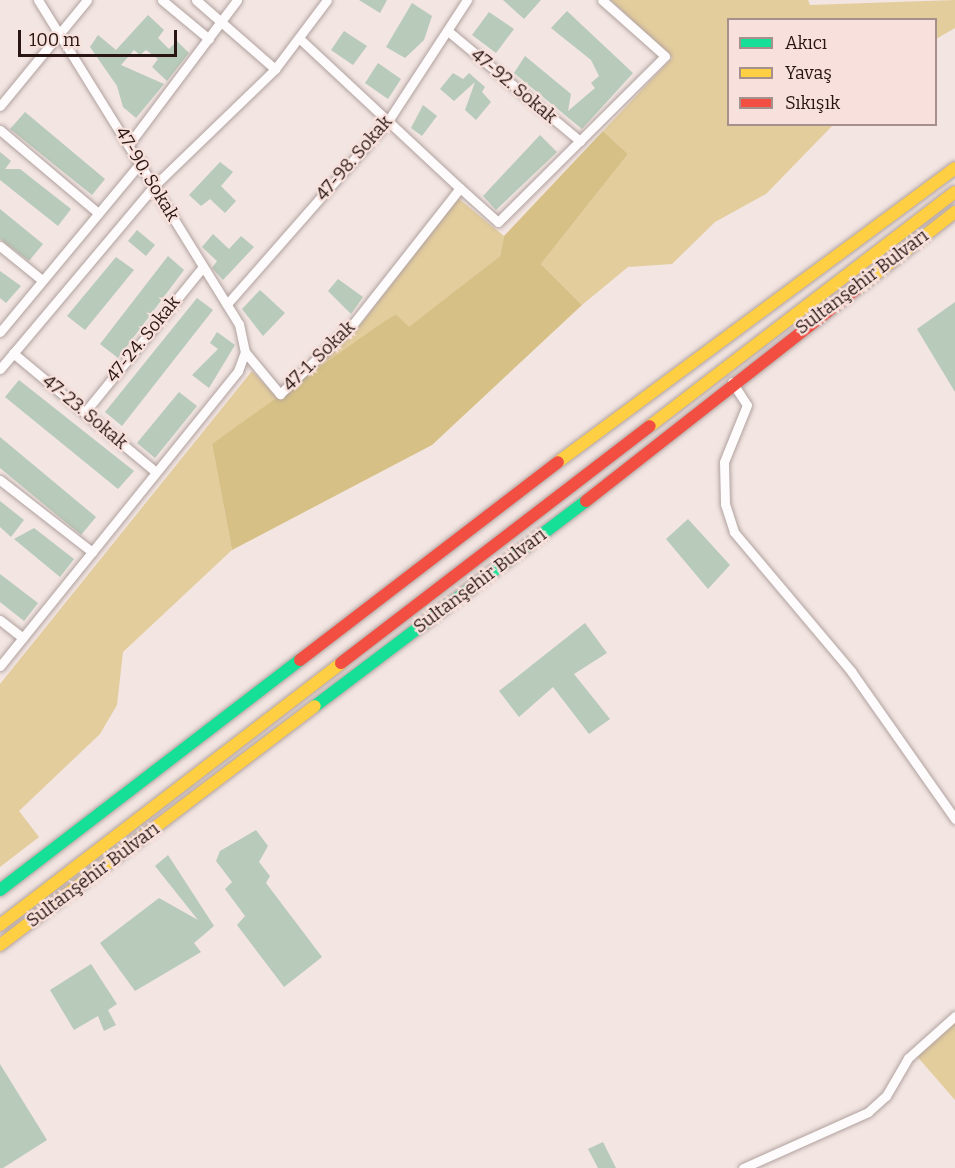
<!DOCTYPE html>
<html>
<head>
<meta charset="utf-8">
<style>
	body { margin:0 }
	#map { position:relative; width:955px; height:1168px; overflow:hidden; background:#f2e5e2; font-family:Bitter,serif }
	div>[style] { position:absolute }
	.green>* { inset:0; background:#e3cd9d }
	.forest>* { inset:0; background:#d6c085 }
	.building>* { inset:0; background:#b8cab9 }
	.roads { filter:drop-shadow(0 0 2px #b1a29f) drop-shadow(0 0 2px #b1a29f) }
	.street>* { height:9px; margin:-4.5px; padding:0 4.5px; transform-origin:4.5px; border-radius:4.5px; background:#fdfbfb }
	.fast>* { height:12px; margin:-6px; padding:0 6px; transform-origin:6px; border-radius:6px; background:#16e098 }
	.slow>* { height:12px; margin:-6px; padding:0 6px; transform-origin:6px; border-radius:6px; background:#ffcf43 }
	.jam>* { height:12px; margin:-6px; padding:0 6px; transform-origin:6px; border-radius:6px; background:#f24e42 }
	span { translate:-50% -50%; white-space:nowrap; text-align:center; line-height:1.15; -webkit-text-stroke:4.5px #f8e1dc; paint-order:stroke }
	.street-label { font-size:18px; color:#291612 }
	.legend { position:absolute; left:727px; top:18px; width:210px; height:108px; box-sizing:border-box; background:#f8e1dc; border:2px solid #a5908b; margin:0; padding:8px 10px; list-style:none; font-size:18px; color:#291612 }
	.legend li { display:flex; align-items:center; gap:12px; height:30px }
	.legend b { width:30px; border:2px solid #a5908b }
	.scale { position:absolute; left:18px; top:30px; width:159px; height:27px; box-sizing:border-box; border:3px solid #291612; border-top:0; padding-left:8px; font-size:18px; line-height:21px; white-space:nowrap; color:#291612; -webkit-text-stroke:4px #f8e1dc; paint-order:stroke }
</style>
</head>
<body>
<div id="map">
	<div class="green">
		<div style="clip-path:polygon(611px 0,808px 0,810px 5px,955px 0,955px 28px,936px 39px,936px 20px,728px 20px,728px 124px,833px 125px,766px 194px,715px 222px,672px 264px,628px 267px,582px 305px,541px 264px,628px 154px,603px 131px,672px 58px)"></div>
		<div style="clip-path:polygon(458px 198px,504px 236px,500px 256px,409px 328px,396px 314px,383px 322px,280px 400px,212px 444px,232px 550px,123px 652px,117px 705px,100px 734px,19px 811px,39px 837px,0 867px,0 684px,252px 371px,280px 400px,357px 329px)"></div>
		<div style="clip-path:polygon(955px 1020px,955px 1100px,915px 1054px)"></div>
	</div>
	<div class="forest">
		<div style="clip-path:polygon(603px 131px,628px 154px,541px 264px,582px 305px,432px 445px,232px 550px,212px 444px,383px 322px,396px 314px,409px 327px,500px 256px,504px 236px)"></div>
	</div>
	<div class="building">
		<div style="clip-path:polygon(359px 0,387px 0,380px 13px)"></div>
		<div style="clip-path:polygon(503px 0,541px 0,524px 19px)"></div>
		<div style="clip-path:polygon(412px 3px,432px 16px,424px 40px,405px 58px,386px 47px)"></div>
		<div style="clip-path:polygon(567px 11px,633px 73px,582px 129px,514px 73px,525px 56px,571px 94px,568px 111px,595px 88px,591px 83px,599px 76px,591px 60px,551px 28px)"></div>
		<div style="clip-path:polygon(489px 12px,514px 29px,496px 53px,472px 35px)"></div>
		<div style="clip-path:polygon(148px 15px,164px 30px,158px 38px,169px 49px,177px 41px,189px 53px,167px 81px,152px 67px,158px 59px,146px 50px,140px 55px,134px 50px,121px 65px,164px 84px,136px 118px,123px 107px,117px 86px,90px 47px,98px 35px,116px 50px)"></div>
		<div style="clip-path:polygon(344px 31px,367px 46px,353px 65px,331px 50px)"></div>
		<div style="clip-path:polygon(378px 63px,401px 79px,388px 99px,365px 83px)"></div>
		<div style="clip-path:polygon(453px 73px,463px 79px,469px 73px,485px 87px,482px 92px,491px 102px,476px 120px,465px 110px,475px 82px,454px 101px,440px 89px)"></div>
		<div style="clip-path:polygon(423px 105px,437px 116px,422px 136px,411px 128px)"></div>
		<div style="clip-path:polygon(25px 112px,105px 179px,92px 195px,10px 129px)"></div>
		<div style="clip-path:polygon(540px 135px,557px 152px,496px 210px,483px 196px)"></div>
		<div style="clip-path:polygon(0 152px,11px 161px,5px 169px,20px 169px,71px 209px,58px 226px,0 180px)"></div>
		<div style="clip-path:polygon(220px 162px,233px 172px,221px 186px,236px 201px,225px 213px,210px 199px,201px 206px,189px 195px)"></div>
		<div style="clip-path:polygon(0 209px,43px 244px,29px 261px,0 239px)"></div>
		<div style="clip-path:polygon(137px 230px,155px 245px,146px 256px,128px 241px)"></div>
		<div style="clip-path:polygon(213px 234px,229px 249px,241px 236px,254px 247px,223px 280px,212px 268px,217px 261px,202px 247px)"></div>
		<div style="clip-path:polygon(168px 256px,184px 270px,118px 358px,100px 344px)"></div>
		<div style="clip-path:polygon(116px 257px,134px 270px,85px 330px,67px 316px)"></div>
		<div style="clip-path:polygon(0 271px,21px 286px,6px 303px,0 298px)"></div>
		<div style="clip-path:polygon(338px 279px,363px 297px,351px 314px,328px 291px)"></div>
		<div style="clip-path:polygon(260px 290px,285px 313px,263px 336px,242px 309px)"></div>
		<div style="clip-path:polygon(197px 298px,213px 310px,122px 426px,105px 412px)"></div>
		<div style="clip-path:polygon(955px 302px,955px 392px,917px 329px)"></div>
		<div style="clip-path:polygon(217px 332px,235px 345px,209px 388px,192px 375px,218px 349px,210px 343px)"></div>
		<div style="clip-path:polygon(19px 380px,134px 471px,118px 489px,5px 397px)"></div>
		<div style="clip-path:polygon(179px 392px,197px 406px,155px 458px,137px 443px)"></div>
		<div style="clip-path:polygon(0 437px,96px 517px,81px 535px,0 468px)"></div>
		<div style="clip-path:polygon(0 501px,24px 520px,11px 537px,0 527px)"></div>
		<div style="clip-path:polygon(688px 519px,730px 565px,708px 589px,666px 539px)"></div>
		<div style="clip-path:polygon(34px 528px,74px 559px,60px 577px,14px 539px)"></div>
		<div style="clip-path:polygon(0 574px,38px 603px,24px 621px,0 602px)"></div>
		<div style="clip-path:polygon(585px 623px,607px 653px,574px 674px,610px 719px,589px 734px,553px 687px,519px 717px,499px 691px)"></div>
		<div style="clip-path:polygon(256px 830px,268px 846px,259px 862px,270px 876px,266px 883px,322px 957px,284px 987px,237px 925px,245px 916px,225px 889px,232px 882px,216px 861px,220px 851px)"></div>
		<div style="clip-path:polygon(168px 855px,214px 926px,194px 943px,201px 952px,135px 991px,100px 943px,159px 898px,198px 920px,155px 866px)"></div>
		<div style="clip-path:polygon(91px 964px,117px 1004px,108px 1010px,116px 1025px,104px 1031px,98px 1016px,74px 1030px,50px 990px)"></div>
		<div style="clip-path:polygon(0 1064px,47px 1140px,3px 1168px,0 1168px)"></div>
		<div style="clip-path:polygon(603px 1142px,616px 1168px,598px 1168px,588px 1149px)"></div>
	</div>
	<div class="roads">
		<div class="street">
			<div style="left:38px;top:0;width:381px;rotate:58.2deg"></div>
			<div style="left:239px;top:324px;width:29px;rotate:78deg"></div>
			<div style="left:162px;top:0;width:61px;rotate:39.7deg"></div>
			<div style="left:196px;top:0;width:105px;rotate:41.1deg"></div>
			<div style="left:448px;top:31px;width:172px;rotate:39.8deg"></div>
			<div style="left:300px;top:39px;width:219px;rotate:43deg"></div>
			<div style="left:0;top:106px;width:137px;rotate:-50.6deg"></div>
			<div style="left:0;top:130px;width:126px;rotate:40.2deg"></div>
			<div style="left:129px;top:144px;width:180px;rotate:-53.1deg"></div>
			<div style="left:0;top:246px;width:54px;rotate:39deg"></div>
			<div style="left:227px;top:304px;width:244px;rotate:-48.7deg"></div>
			<div style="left:388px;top:121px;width:145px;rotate:-56.9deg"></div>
			<div style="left:0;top:332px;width:221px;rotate:-50.3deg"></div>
			<div style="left:13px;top:353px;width:186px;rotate:39.8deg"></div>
			<div style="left:0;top:369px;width:241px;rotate:-49.9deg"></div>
			<div style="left:155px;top:185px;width:167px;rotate:-44deg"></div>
			<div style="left:275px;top:69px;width:86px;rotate:-53deg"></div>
			<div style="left:732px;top:382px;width:27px;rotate:57deg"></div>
			<div style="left:747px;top:405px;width:61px;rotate:112deg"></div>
			<div style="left:724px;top:462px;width:42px;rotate:88.6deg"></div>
			<div style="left:725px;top:504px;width:29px;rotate:72deg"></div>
			<div style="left:734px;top:532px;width:182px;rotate:49.9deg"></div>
			<div style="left:851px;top:671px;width:181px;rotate:54.9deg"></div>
			<div style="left:85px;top:412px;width:187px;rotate:-50.9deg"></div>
			<div style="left:0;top:480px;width:117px;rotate:38deg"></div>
			<div style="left:0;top:620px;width:29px;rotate:38deg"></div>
			<div style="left:0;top:666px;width:379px;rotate:-51.1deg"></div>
			<div style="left:238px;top:371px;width:20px;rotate:-70deg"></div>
			<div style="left:245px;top:352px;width:55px;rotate:50.2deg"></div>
			<div style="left:280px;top:394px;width:101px;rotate:-43.8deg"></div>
			<div style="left:353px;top:324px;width:173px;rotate:-51.8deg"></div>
			<div style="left:460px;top:188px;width:51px;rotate:41.8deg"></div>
			<div style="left:498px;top:222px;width:235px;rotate:-44.8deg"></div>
			<div style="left:665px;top:56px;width:84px;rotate:-138.4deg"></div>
			<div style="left:743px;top:1168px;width:137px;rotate:-24.1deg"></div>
			<div style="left:868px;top:1112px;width:24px;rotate:-42deg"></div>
			<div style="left:886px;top:1096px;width:44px;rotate:-59.9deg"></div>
			<div style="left:908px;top:1058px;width:63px;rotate:-41.8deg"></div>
		</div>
		<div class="fast">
			<div style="left:315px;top:706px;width:340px;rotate:-37.1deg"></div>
			<div style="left:0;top:890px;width:378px;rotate:-37.5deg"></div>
		</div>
		<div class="slow">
			<div style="left:858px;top:288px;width:123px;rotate:-38.1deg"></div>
			<div style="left:650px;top:426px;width:384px;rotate:-37.5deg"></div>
			<div style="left:558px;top:462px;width:494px;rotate:-36.5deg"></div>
			<div style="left:0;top:925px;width:430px;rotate:-37.5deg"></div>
			<div style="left:0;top:945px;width:395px;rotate:-37.2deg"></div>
		</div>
		<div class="jam">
			<div style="left:586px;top:501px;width:345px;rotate:-38.1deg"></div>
			<div style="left:300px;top:660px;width:325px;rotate:-37.5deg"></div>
			<div style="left:341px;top:663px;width:389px;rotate:-37.5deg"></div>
		</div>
	</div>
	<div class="street-label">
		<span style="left:514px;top:86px;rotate:40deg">47-92. Sokak</span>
		<span style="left:354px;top:158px;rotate:-49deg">47-98. Sokak</span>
		<span style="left:147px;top:174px;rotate:59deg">47-90. Sokak</span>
		<span style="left:862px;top:282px;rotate:-37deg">Sultanşehir Bulvarı</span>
		<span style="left:143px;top:339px;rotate:-51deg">47-24. Sokak</span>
		<span style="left:319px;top:356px;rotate:-44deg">47-1. Sokak</span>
		<span style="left:85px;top:412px;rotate:40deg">47-23. Sokak</span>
		<span style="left:480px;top:581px;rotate:-37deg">Sultanşehir Bulvarı</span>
		<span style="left:93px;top:875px;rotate:-37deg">Sultanşehir Bulvarı</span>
	</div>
	<ul class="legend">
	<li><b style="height:8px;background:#16e098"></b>Akıcı</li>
	<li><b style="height:8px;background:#ffcf43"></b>Yavaş</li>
	<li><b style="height:8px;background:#f24e42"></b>Sıkışık</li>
	</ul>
	<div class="scale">100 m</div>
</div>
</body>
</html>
